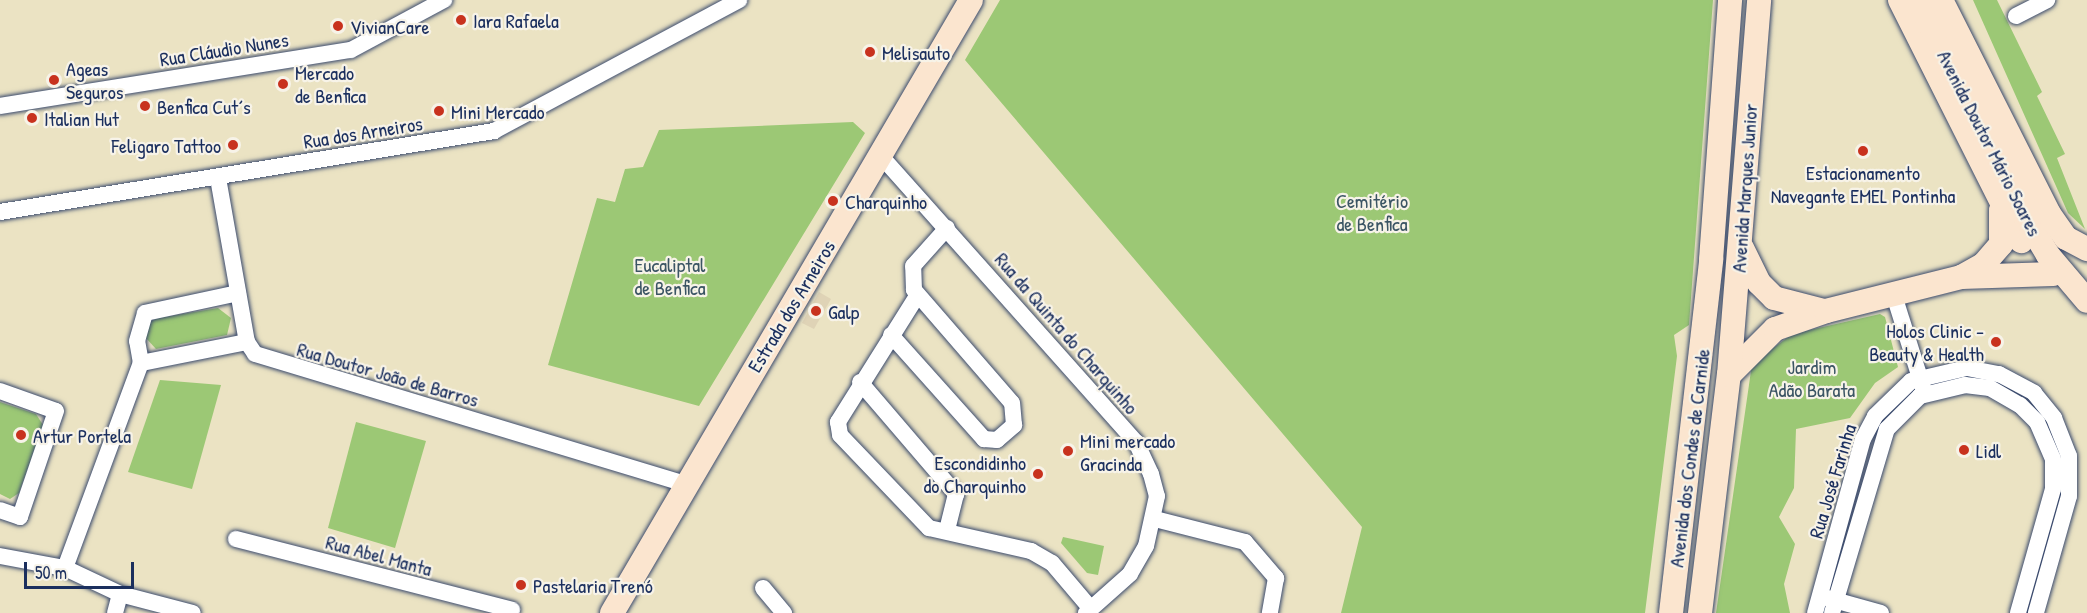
<!DOCTYPE html>
<html>
<head>
<meta charset="utf-8">
<style>
	body { margin:0 }
	#map { position:relative; width:2087px; height:613px; overflow:hidden; background:#ebe3c3; font-family:"Patrick Hand",sans-serif }
	div>[style] { position:absolute }
	.built>* { inset:0; background:#dfd3b6 }
	.green>* { inset:0; background:#9cc875 }
	.roads { filter:drop-shadow(0 0 2px #3a4a6d) drop-shadow(0 0 2px #3a4a6d) }
	.street>* { height:16px; margin:-8px; padding:0 8px; transform-origin:8px; border-radius:8px; background:#fff }
	.secondary>* { height:24px; margin:-12px; padding:0 12px; transform-origin:12px; border-radius:12px; background:#fbe5cf }
	.dots>* { width:16px; height:16px; translate:-50% -50%; box-sizing:border-box; border:3px solid #f7f3e8; border-radius:50% }
	span { translate:-50% -50%; white-space:nowrap; text-align:center; line-height:1.15; -webkit-text-stroke:4.5px #f7f3e8; paint-order:stroke }
	.poi-label { font-size:20px; color:#1b2f5e }
	.left { translate:0 -50%; text-align:left }
	.right { translate:-100% -50%; text-align:right }
	.street-label { font-size:20px; color:#1b2f5e }
	.park-label { font-size:20px; color:#3b5564 }
	.scale { position:absolute; left:24px; top:562px; width:110px; height:27px; box-sizing:border-box; border:3px solid #1b2f5e; border-top:0; padding-left:8px; font-size:18px; line-height:21px; white-space:nowrap; color:#1b2f5e; -webkit-text-stroke:4px #f7f3e8; paint-order:stroke }
</style>
</head>
<body>
<div id="map">
	<div class="built">
		<div style="clip-path:polygon(819px 292px,831px 299px,814px 329px,802px 323px)"></div>
	</div>
	<div class="green">
		<div style="clip-path:polygon(1000px 0,1713px 0,1689px 325px,1674px 335px,1677px 356px,1645px 613px,1341px 613px,1362px 527px,965px 60px)"></div>
		<div style="clip-path:polygon(1973px 0,1997px 0,2042px 92px,2037px 96px,2065px 154px,2057px 158px,2085px 229px,2068px 213px)"></div>
		<div style="clip-path:polygon(853px 122px,865px 133px,699px 406px,548px 365px,597px 198px,615px 202px,625px 169px,643px 167px,659px 130px)"></div>
		<div style="clip-path:polygon(218px 308px,231px 318px,227px 335px,156px 349px,145px 337px,149px 322px,158px 318px)"></div>
		<div style="clip-path:polygon(1880px 314px,1885px 317px,1898px 367px,1875px 383px,1850px 418px,1796px 429px,1794px 488px,1779px 517px,1795px 544px,1784px 584px,1790px 613px,1716px 613px,1752px 364px,1792px 334px)"></div>
		<div style="clip-path:polygon(160px 380px,221px 385px,192px 489px,128px 472px)"></div>
		<div style="clip-path:polygon(0 402px,36px 414px,43px 425px,19px 493px,10px 499px,0 494px)"></div>
		<div style="clip-path:polygon(356px 422px,426px 441px,395px 548px,328px 528px)"></div>
		<div style="clip-path:polygon(1063px 537px,1104px 546px,1098px 575px,1087px 573px,1061px 543px)"></div>
	</div>
	<div class="roads">
		<div class="street">
			<div style="left:2016px;top:16px;width:35px;rotate:-27deg"></div>
			<div style="left:0;top:106px;width:355px;rotate:-9.1deg"></div>
			<div style="left:351px;top:50px;width:106px;rotate:-28.3deg"></div>
			<div style="left:881px;top:156px;width:383px;rotate:48.3deg"></div>
			<div style="left:1136px;top:442px;width:35px;rotate:65deg"></div>
			<div style="left:1151px;top:474px;width:23px;rotate:75deg"></div>
			<div style="left:1157px;top:496px;width:51px;rotate:102.4deg"></div>
			<div style="left:1146px;top:546px;width:32px;rotate:120deg"></div>
			<div style="left:1130px;top:574px;width:59px;rotate:138.4deg"></div>
			<div style="left:218px;top:178px;width:167px;rotate:80deg"></div>
			<div style="left:247px;top:342px;width:14px;rotate:56deg"></div>
			<div style="left:255px;top:354px;width:449px;rotate:16.8deg"></div>
			<div style="left:0;top:212px;width:501px;rotate:-9.31deg"></div>
			<div style="left:494px;top:131px;width:278px;rotate:-28.1deg"></div>
			<div style="left:1893px;top:292px;width:101px;rotate:72.6deg"></div>
			<div style="left:917px;top:296px;width:149px;rotate:122.1deg"></div>
			<div style="left:838px;top:422px;width:13px;rotate:81deg"></div>
			<div style="left:840px;top:435px;width:129px;rotate:46.3deg"></div>
			<div style="left:929px;top:528px;width:105px;rotate:12.7deg"></div>
			<div style="left:1031px;top:551px;width:24px;rotate:30deg"></div>
			<div style="left:1052px;top:563px;width:60px;rotate:49.7deg"></div>
			<div style="left:891px;top:335px;width:140px;rotate:48.2deg"></div>
			<div style="left:984px;top:439px;width:13px;rotate:4deg"></div>
			<div style="left:997px;top:440px;width:23px;rotate:-41deg"></div>
			<div style="left:1014px;top:425px;width:22px;rotate:-95deg"></div>
			<div style="left:1012px;top:403px;width:150px;rotate:-130.9deg"></div>
			<div style="left:914px;top:290px;width:24px;rotate:-92deg"></div>
			<div style="left:913px;top:266px;width:51px;rotate:-48.2deg"></div>
			<div style="left:141px;top:363px;width:108px;rotate:-11.2deg"></div>
			<div style="left:860px;top:382px;width:148px;rotate:49.4deg"></div>
			<div style="left:956px;top:494px;width:36px;rotate:104deg"></div>
			<div style="left:0;top:391px;width:59px;rotate:19.7deg"></div>
			<div style="left:56px;top:411px;width:112px;rotate:108.8deg"></div>
			<div style="left:20px;top:517px;width:21px;rotate:-161deg"></div>
			<div style="left:1155px;top:519px;width:93px;rotate:14.3deg"></div>
			<div style="left:1245px;top:542px;width:48px;rotate:49.3deg"></div>
			<div style="left:1276px;top:578px;width:36px;rotate:100deg"></div>
			<div style="left:236px;top:539px;width:285px;rotate:14.4deg"></div>
			<div style="left:0;top:556px;width:66px;rotate:10.5deg"></div>
			<div style="left:65px;top:568px;width:61px;rotate:25.3deg"></div>
			<div style="left:120px;top:594px;width:75px;rotate:14.6deg"></div>
			<div style="left:65px;top:568px;width:219px;rotate:-69.7deg"></div>
			<div style="left:141px;top:363px;width:22px;rotate:-100deg"></div>
			<div style="left:137px;top:341px;width:29px;rotate:-74deg"></div>
			<div style="left:145px;top:313px;width:95px;rotate:-12.1deg"></div>
			<div style="left:763px;top:588px;width:33px;rotate:50deg"></div>
			<div style="left:1827px;top:598px;width:56px;rotate:15.5deg"></div>
			<div style="left:115px;top:613px;width:20px;rotate:-75deg"></div>
			<div style="left:1815px;top:613px;width:180px;rotate:-74.6deg"></div>
			<div style="left:1863px;top:439px;width:26px;rotate:-62deg"></div>
			<div style="left:1875px;top:416px;width:50px;rotate:-44.2deg"></div>
			<div style="left:1911px;top:381px;width:57px;rotate:-13.1deg"></div>
			<div style="left:1967px;top:368px;width:33px;rotate:11deg"></div>
			<div style="left:1999px;top:374px;width:40px;rotate:28deg"></div>
			<div style="left:2034px;top:393px;width:32px;rotate:51deg"></div>
			<div style="left:2054px;top:418px;width:41px;rotate:68.5deg"></div>
			<div style="left:2069px;top:456px;width:40px;rotate:90deg"></div>
			<div style="left:2069px;top:496px;width:122px;rotate:105.8deg"></div>
			<div style="left:1832px;top:613px;width:192px;rotate:-73.4deg"></div>
			<div style="left:1887px;top:429px;width:47px;rotate:-45deg"></div>
			<div style="left:1920px;top:396px;width:46px;rotate:-13.7deg"></div>
			<div style="left:1965px;top:385px;width:25px;rotate:7deg"></div>
			<div style="left:1990px;top:388px;width:34px;rotate:30deg"></div>
			<div style="left:2020px;top:405px;width:24px;rotate:45deg"></div>
			<div style="left:2037px;top:422px;width:40px;rotate:66.6deg"></div>
			<div style="left:2053px;top:459px;width:30px;rotate:90deg"></div>
			<div style="left:2053px;top:489px;width:129px;rotate:105.8deg"></div>
		</div>
		<div class="secondary">
			<div style="left:1900px;top:0;width:270px;rotate:63.3deg"></div>
			<div style="left:1918px;top:0;width:237px;rotate:63.8deg"></div>
			<div style="left:2023px;top:213px;width:49px;rotate:59.2deg"></div>
			<div style="left:2048px;top:255px;width:60px;rotate:49.7deg"></div>
			<div style="left:1941px;top:0;width:240px;rotate:63.2deg"></div>
			<div style="left:2049px;top:214px;width:29px;rotate:55deg"></div>
			<div style="left:2066px;top:238px;width:24px;rotate:28deg"></div>
			<div style="left:1742px;top:248px;width:39px;rotate:64deg"></div>
			<div style="left:1759px;top:283px;width:21px;rotate:45deg"></div>
			<div style="left:1774px;top:298px;width:52px;rotate:14.6deg"></div>
			<div style="left:1963px;top:276px;width:23px;rotate:-29deg"></div>
			<div style="left:1983px;top:265px;width:28px;rotate:-49deg"></div>
			<div style="left:2001px;top:244px;width:34px;rotate:-90deg"></div>
			<div style="left:1729px;top:375px;width:65px;rotate:-45deg"></div>
			<div style="left:1775px;top:329px;width:54px;rotate:-19.4deg"></div>
			<div style="left:1826px;top:311px;width:139px;rotate:-14.1deg"></div>
			<div style="left:1961px;top:277px;width:92px;rotate:-1.9deg"></div>
			<div style="left:612px;top:613px;width:710px;rotate:-59.64deg"></div>
			<div style="left:1671px;top:613px;width:355px;rotate:-83.5deg"></div>
			<div style="left:1711px;top:260px;width:261px;rotate:-85.8deg"></div>
			<div style="left:1700px;top:613px;width:240px;rotate:-83.1deg"></div>
			<div style="left:1729px;top:375px;width:376px;rotate:-85.4deg"></div>
		</div>
	</div>
	<div class="dots">
		<div style="left:461px;top:20px;background:#c8321e"></div>
		<div style="left:338px;top:26px;background:#c8321e"></div>
		<div style="left:870px;top:52px;background:#c8321e"></div>
		<div style="left:54px;top:80px;background:#c8321e"></div>
		<div style="left:283px;top:84px;background:#c8321e"></div>
		<div style="left:145px;top:106px;background:#c8321e"></div>
		<div style="left:439px;top:111px;background:#c8321e"></div>
		<div style="left:32px;top:118px;background:#c8321e"></div>
		<div style="left:233px;top:145px;background:#c8321e"></div>
		<div style="left:1863px;top:151px;background:#c8321e"></div>
		<div style="left:833px;top:201px;background:#c8321e"></div>
		<div style="left:816px;top:311px;background:#c8321e"></div>
		<div style="left:1996px;top:342px;background:#c8321e"></div>
		<div style="left:21px;top:435px;background:#c8321e"></div>
		<div style="left:1964px;top:450px;background:#c8321e"></div>
		<div style="left:1068px;top:451px;background:#c8321e"></div>
		<div style="left:1038px;top:474px;background:#c8321e"></div>
		<div style="left:521px;top:585px;background:#c8321e"></div>
	</div>
	<div class="poi-label">
		<span class="left" style="left:473px;top:20px">Iara Rafaela</span>
		<span class="left" style="left:350px;top:26px">VivianCare</span>
		<span class="left" style="left:882px;top:52px">Melisauto</span>
		<span class="left" style="left:66px;top:80px">Ageas<br>Seguros</span>
		<span class="left" style="left:295px;top:84px">Mercado<br>de Benfica</span>
		<span class="left" style="left:157px;top:106px">Benfica Cut´s</span>
		<span class="left" style="left:451px;top:111px">Mini Mercado</span>
		<span class="left" style="left:44px;top:118px">Italian Hut</span>
		<span class="right" style="left:221px;top:145px">Feligaro Tattoo</span>
		<span style="left:1863px;top:184px">Estacionamento<br>Navegante EMEL Pontinha</span>
		<span class="left" style="left:845px;top:201px">Charquinho</span>
		<span class="left" style="left:828px;top:311px">Galp</span>
		<span class="right" style="left:1984px;top:342px">Holos Clinic -<br>Beauty &amp; Health</span>
		<span class="left" style="left:33px;top:435px">Artur Portela</span>
		<span class="left" style="left:1080px;top:452px">Mini mercado<br>Gracinda</span>
		<span class="left" style="left:1976px;top:450px">Lidl</span>
		<span class="right" style="left:1026px;top:474px">Escondidinho<br>do Charquinho</span>
		<span class="left" style="left:533px;top:585px">Pastelaria Trenó</span>
	</div>
	<div class="street-label">
		<span style="left:224px;top:49px;rotate:-9deg">Rua Cláudio Nunes</span>
		<span style="left:363px;top:132px;rotate:-9deg">Rua dos Arneiros</span>
		<span style="left:1990px;top:143px;rotate:63deg">Avenida Doutor Mário Soares</span>
		<span style="left:1744px;top:188px;rotate:-86deg">Avenida Marques Junior</span>
		<span style="left:791px;top:306px;rotate:-59deg">Estrada dos Arneiros</span>
		<span style="left:1067px;top:333px;rotate:49deg">Rua da Quinta do Charquinho</span>
		<span style="left:388px;top:374px;rotate:16deg">Rua Doutor João de Barros</span>
		<span style="left:1689px;top:458px;rotate:-83deg">Avenida dos Condes de Carnide</span>
		<span style="left:1832px;top:481px;rotate:-73deg">Rua José Farinha</span>
		<span style="left:379px;top:555px;rotate:15deg">Rua Abel Manta</span>
	</div>
	<div class="park-label">
		<span style="left:1372px;top:212px">Cemitério<br>de Benfica</span>
		<span style="left:670px;top:276px">Eucaliptal<br>de Benfica</span>
		<span style="left:1812px;top:378px">Jardim<br>Adão Barata</span>
	</div>
	<div class="scale">50 m</div>
</div>
</body>
</html>
